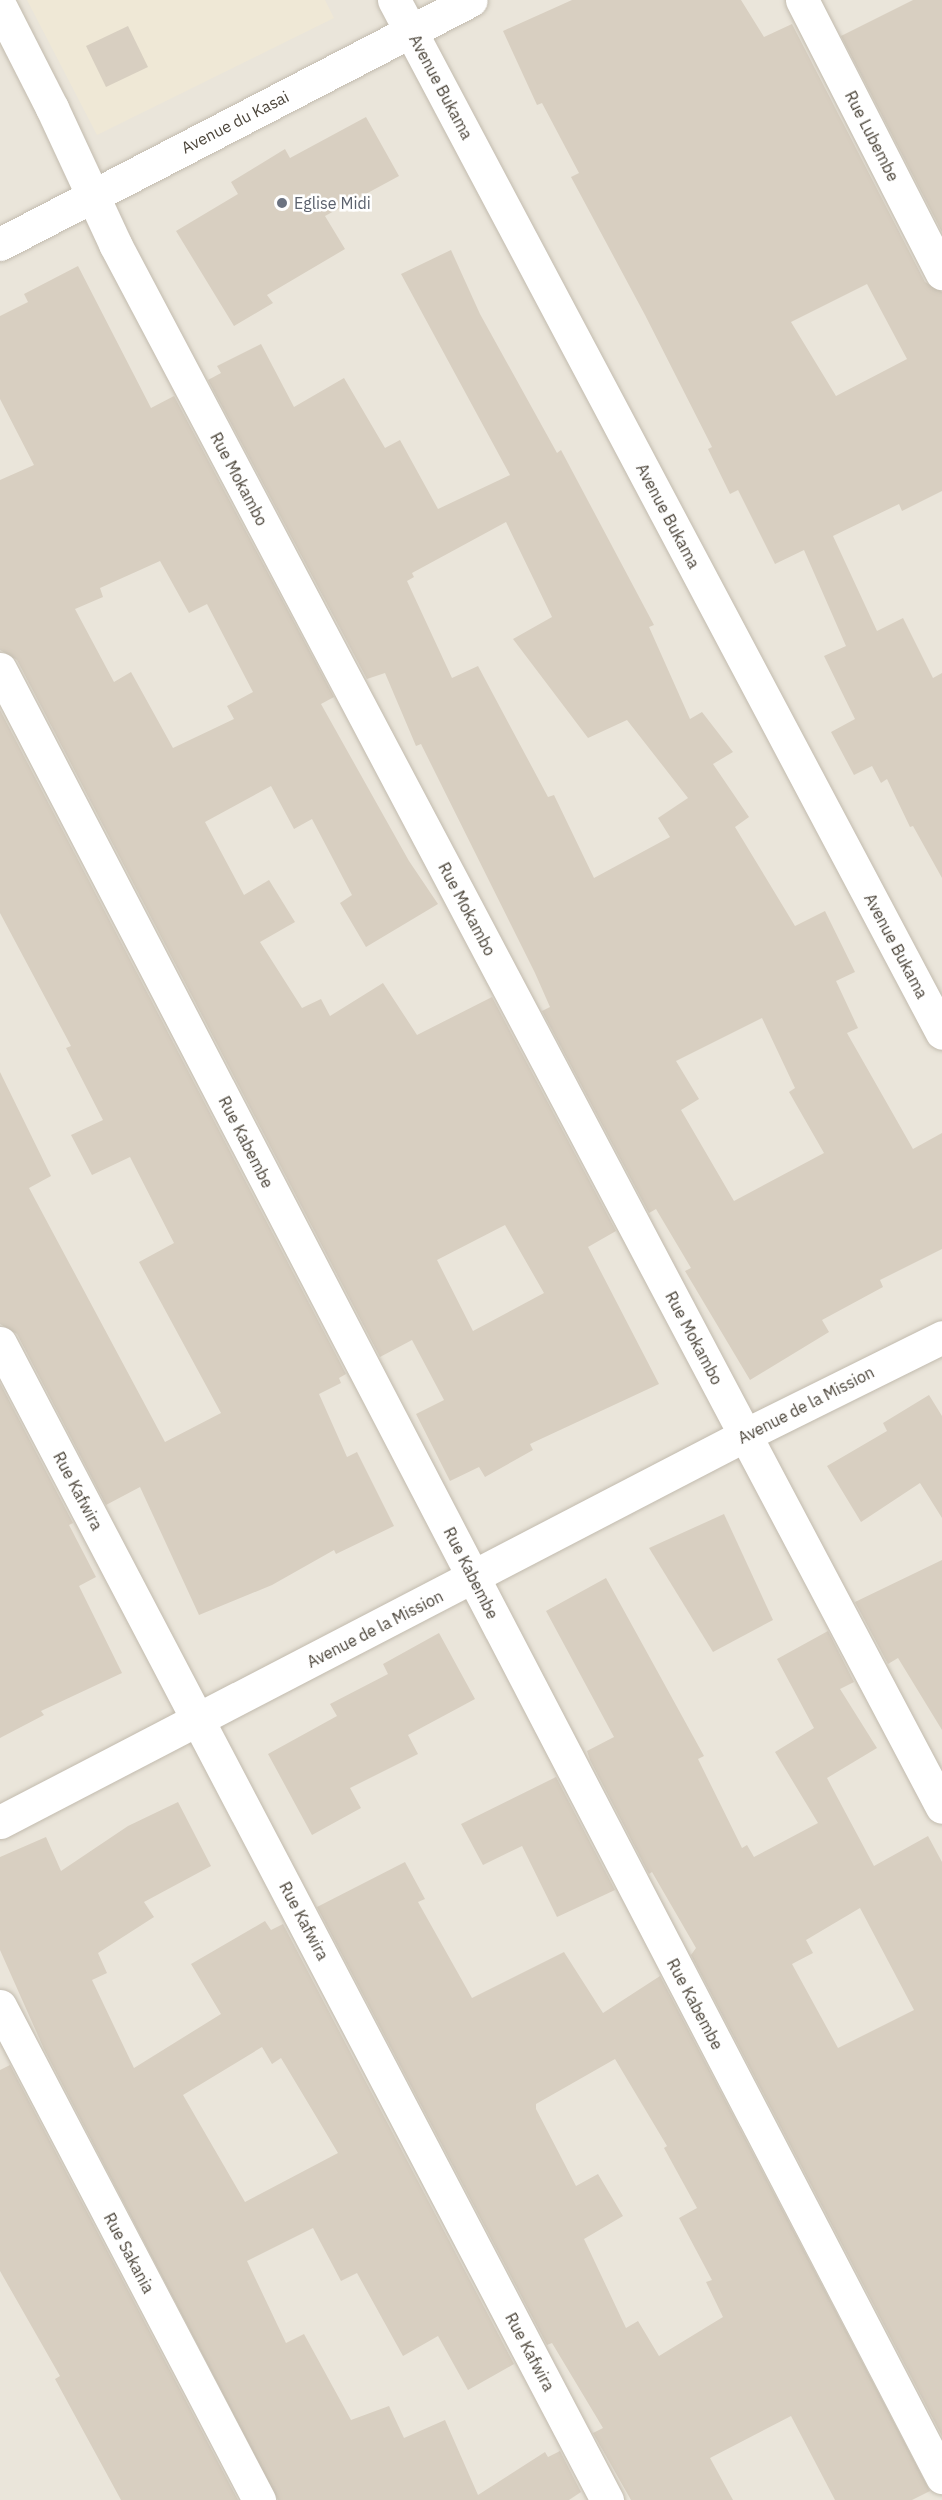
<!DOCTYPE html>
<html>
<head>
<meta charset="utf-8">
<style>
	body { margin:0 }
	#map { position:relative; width:942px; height:2500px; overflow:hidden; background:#f6f3ec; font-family:"IBM Plex Sans",sans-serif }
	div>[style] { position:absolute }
	.residential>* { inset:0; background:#eae5da }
	.education>* { inset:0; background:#efe8d6 }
	.building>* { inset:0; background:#d8cfc1 }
	.roads { filter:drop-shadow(0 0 2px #c2bbae) drop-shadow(0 0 2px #c2bbae) }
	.minor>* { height:33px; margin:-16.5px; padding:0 16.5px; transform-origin:16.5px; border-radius:16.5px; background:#fff }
	.dots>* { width:16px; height:16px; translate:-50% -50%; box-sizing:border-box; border:3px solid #fff; border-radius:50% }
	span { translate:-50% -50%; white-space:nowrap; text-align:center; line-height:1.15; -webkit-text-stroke:5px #fff; paint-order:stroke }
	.street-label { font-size:16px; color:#4b4439 }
	.worship-label { font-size:16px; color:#5b616d }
	.left { translate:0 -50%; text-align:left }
</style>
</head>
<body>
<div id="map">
	<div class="residential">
		<div style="clip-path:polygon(0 0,942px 0,942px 2500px,0 2500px)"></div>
	</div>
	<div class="education">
		<div style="clip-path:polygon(27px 0,325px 0,334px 18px,97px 135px)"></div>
	</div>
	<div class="building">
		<div style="clip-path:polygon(evenodd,572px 0,741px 0,764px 37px,792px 24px,925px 282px,942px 292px,942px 491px,902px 511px,899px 504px,833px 536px,877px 631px,903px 618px,933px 678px,942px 673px,942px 878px,913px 826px,910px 827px,887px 779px,881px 783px,872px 766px,854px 775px,831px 732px,855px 719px,824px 656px,846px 646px,804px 550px,775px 564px,738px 490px,730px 494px,708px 449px,712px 447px,645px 315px,571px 177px,579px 173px,542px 103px,537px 105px,503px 31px,572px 0,867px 284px,907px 359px,836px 396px,791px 322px,867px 284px)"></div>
		<div style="clip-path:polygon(913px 0,942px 0,942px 232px,841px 36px)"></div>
		<div style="clip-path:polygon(128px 26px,148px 67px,106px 87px,86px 46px)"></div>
		<div style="clip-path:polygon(366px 117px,399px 176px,325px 216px,345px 249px,267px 295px,273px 303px,234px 326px,176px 231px,238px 194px,231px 182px,285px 149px,290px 158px)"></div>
		<div style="clip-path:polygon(evenodd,451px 250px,480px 314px,557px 453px,561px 450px,654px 625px,649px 627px,690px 719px,702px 712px,733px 752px,713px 764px,749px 817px,735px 827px,795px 926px,825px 911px,855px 972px,836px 981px,858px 1028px,847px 1033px,913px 1149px,942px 1133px,942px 1249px,880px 1280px,883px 1287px,822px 1320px,829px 1332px,750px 1380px,685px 1271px,691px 1268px,656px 1209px,649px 1213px,542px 1011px,550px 1007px,535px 973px,421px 744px,416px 746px,385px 673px,367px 679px,208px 380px,221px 373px,217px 366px,261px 344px,294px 407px,344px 378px,385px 448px,400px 440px,438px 509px,510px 475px,401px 274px,451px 250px,506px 522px,552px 617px,513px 639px,588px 738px,627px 720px,688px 798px,658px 818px,670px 837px,594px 878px,554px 795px,548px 797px,478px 666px,452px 678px,407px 581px,414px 577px,412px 573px,506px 522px,451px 250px,762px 1018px,795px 1088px,789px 1092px,824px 1153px,734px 1201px,681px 1110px,699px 1099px,676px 1061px,762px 1018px)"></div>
		<div style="clip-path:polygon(evenodd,78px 266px,151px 408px,174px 396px,334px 697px,321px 704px,409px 861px,438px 904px,366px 947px,340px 903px,352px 895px,312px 819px,294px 829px,271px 786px,205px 822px,244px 895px,269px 880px,295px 922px,260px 942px,302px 1008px,321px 999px,330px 1016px,383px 983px,417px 1035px,492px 997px,616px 1231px,588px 1247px,659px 1384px,530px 1444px,533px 1450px,485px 1477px,479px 1467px,450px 1481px,416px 1414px,444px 1400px,412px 1340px,380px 1357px,17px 660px,0 650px,0 480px,34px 465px,0 399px,0 316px,28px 302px,24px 294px,78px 266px,160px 561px,189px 613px,207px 604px,253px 692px,227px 706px,234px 719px,173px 748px,131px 672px,114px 682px,75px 609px,103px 597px,100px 588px,160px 561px,78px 266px,505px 1225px,544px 1293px,473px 1331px,437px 1260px,505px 1225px)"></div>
		<div style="clip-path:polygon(0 710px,346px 1374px,339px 1378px,341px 1383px,319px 1394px,347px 1457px,357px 1452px,394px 1526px,336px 1554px,334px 1550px,272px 1585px,199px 1615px,140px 1487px,106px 1505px,17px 1334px,0 1324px,0 1072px,51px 1176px,29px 1188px,165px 1442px,221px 1413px,139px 1262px,174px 1243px,130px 1157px,92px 1175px,71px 1135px,103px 1120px,66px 1048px,71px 1046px,0 913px)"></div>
		<div style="clip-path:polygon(0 1383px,73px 1523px,69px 1525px,96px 1577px,79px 1586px,122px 1673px,41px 1711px,44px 1715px,0 1738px)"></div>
		<div style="clip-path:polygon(929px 1395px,942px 1416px,942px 1518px,920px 1483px,861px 1522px,827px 1466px,887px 1431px,883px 1423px)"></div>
		<div style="clip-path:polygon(724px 1514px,773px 1620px,713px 1652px,649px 1548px)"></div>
		<div style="clip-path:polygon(942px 1560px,942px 1730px,898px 1658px,888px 1664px,855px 1602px)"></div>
		<div style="clip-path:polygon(evenodd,606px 1578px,704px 1756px,698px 1759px,742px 1848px,747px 1845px,754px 1857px,818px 1823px,775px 1752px,814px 1728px,777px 1659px,828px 1631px,854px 1682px,840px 1689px,877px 1748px,827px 1778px,874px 1866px,928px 1836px,942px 1862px,942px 2436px,691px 1955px,696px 1948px,652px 1872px,649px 1874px,590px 1760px,587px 1751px,614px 1737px,546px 1611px,606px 1578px,860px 1908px,914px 2010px,838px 2048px,792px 1964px,813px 1953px,806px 1940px,860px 1908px)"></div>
		<div style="clip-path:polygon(439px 1633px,475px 1699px,408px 1735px,418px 1754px,350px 1788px,361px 1808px,312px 1835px,268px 1754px,337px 1716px,330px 1704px,388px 1674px,383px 1664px)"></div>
		<div style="clip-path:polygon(556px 1777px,615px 1890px,557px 1917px,522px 1846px,483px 1865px,461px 1824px)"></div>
		<div style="clip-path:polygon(evenodd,178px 1802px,211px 1866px,144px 1902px,154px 1917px,98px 1953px,107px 1973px,92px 1980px,134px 2068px,221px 2014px,191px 1964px,265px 1921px,271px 1930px,283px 1924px,514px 2364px,468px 2390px,438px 2336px,403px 2356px,357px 2273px,341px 2281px,313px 2228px,247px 2261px,286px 2343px,304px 2334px,351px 2420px,389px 2406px,404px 2438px,445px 2420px,478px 2495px,545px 2452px,548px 2457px,560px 2451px,581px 2492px,569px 2500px,278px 2500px,44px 2049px,0 1950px,0 1857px,46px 1837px,61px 1871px,128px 1826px,178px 1802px,262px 2047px,272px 2064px,281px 2058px,338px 2153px,245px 2202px,183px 2095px,262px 2047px)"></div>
		<div style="clip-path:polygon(evenodd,405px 1862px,425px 1899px,418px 1902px,472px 1998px,564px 1952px,603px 2013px,660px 1976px,930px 2491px,912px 2500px,835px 2500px,791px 2416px,710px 2458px,733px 2500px,631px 2500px,593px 2433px,603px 2428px,552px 2343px,547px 2345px,317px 1907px,405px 1862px,615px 2059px,667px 2146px,664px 2148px,697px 2208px,679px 2218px,712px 2280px,706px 2282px,723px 2317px,659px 2356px,638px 2321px,626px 2328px,584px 2239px,623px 2216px,598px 2174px,576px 2186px,536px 2109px,536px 2104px,615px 2059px)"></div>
		<div style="clip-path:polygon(10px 2065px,238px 2500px,121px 2500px,55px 2379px,60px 2376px,0 2271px,0 2070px)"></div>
	</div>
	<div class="roads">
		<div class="minor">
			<div style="left:394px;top:0;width:1169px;rotate:62.05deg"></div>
			<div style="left:802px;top:0;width:307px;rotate:62.9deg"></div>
			<div style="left:0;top:6px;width:114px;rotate:63deg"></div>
			<div style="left:52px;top:108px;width:150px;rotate:65.1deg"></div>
			<div style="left:115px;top:244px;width:1768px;rotate:62.12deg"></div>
			<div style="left:0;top:244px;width:530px;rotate:-27.39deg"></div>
			<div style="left:0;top:669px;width:2039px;rotate:62.48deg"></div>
			<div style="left:0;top:1343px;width:1307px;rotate:62.32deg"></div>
			<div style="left:0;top:1822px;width:840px;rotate:-27.45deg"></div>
			<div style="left:745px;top:1435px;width:220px;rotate:-26.4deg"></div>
			<div style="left:0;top:2006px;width:558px;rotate:62.33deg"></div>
		</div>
	</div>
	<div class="dots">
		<div style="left:282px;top:203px;background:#6b7280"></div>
	</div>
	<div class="street-label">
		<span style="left:441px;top:87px;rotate:62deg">Avenue Bukama</span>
		<span style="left:235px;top:122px;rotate:-27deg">Avenue du Kasai</span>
		<span style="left:872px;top:136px;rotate:63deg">Rue Lubembe</span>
		<span style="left:239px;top:479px;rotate:62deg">Rue Mokambo</span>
		<span style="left:668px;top:516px;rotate:62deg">Avenue Bukama</span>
		<span style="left:467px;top:909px;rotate:62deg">Rue Mokambo</span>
		<span style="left:896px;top:946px;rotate:62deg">Avenue Bukama</span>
		<span style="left:246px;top:1142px;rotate:63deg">Rue Kabembe</span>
		<span style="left:694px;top:1338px;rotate:62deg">Rue Mokambo</span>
		<span style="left:806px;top:1405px;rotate:-27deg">Avenue de la Mission</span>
		<span style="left:78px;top:1491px;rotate:62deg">Rue Kafwira</span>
		<span style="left:471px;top:1573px;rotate:63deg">Rue Kabembe</span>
		<span style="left:375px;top:1629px;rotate:-27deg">Avenue de la Mission</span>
		<span style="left:304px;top:1921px;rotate:62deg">Rue Kafwira</span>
		<span style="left:695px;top:2004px;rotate:62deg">Rue Kabembe</span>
		<span style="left:129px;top:2253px;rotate:62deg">Rue Sakania</span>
		<span style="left:530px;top:2352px;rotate:62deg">Rue Kafwira</span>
	</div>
	<div class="worship-label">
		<span class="left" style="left:294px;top:203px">Eglise Midi</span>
	</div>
</div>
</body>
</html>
